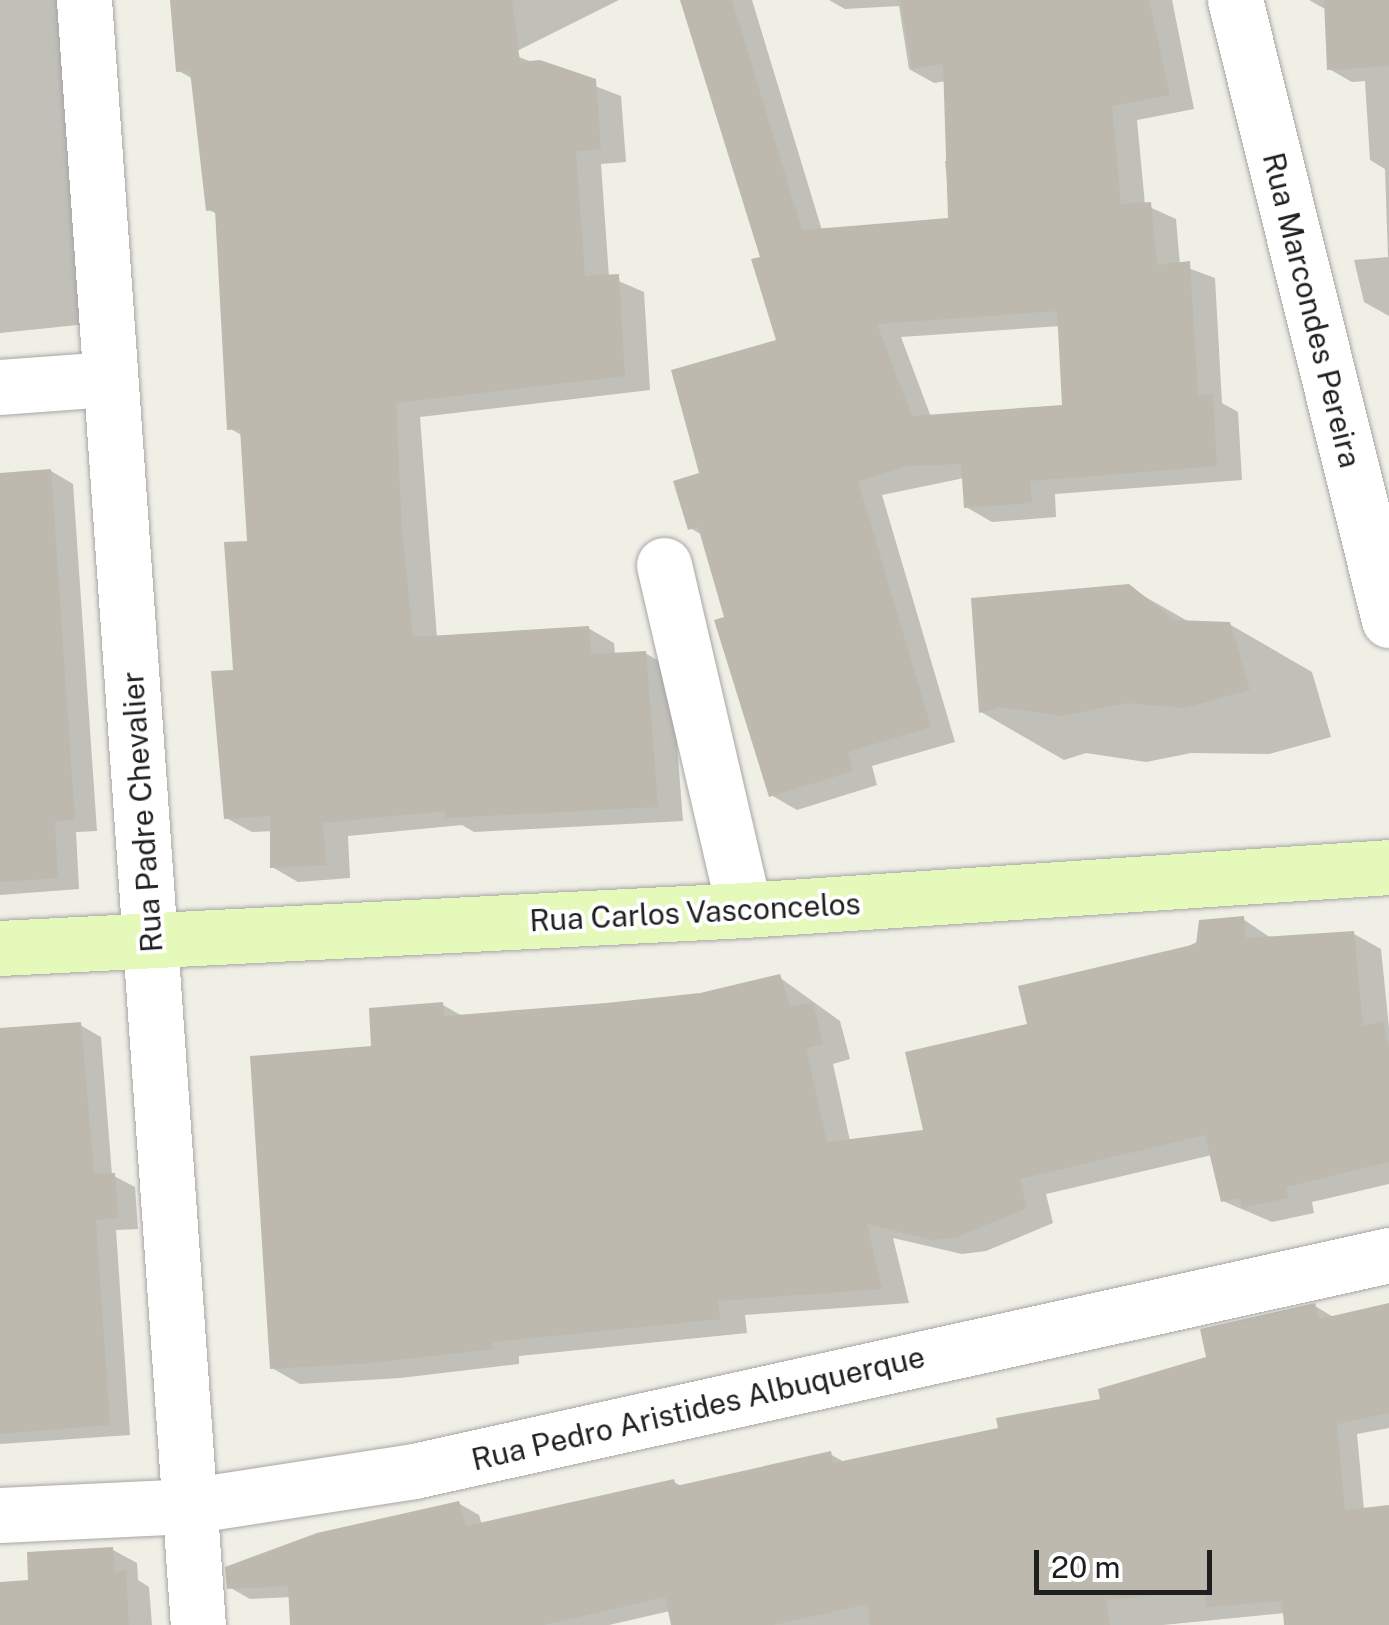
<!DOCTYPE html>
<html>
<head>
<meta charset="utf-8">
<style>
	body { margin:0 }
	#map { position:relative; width:1389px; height:1625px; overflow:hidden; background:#f0efe6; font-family:"Public Sans",sans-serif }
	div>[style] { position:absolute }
	.shadow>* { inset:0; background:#0003 }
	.building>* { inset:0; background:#bdb9af }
	.roads { filter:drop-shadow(0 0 2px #a6a6a6) drop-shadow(0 0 2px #a6a6a6) }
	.minor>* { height:55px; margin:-27.5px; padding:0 27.5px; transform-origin:27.5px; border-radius:27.5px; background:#fff }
	.secondary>* { height:55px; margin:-27.5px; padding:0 27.5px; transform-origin:27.5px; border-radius:27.5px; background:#e5f9bb }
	span { translate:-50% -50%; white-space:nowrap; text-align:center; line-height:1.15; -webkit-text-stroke:8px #fff; paint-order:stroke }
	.street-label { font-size:30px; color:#1f1f1f }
	.scale { position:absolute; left:1034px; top:1550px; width:178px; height:45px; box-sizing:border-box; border:5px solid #1f1f1f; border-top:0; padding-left:12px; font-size:30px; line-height:35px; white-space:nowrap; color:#1f1f1f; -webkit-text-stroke:8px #fff; paint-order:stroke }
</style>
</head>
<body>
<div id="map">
	<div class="shadow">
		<div style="clip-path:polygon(0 0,66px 0,87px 324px,0 333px)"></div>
		<div style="clip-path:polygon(173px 0,619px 0,511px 54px,621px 96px,626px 162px,601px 164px,609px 277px,644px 292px,650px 390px,420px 417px,437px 638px,588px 628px,614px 643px,615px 655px,645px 653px,671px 668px,683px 821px,474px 832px,462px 825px,348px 836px,350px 878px,298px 882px,272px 867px,272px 831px,252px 832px,226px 818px,250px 543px,243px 436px,229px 428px,218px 215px,208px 209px,193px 79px,179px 71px)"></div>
		<div style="clip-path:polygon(evenodd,682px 0,752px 0,838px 283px,951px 220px,945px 161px,954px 160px,947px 81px,934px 83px,909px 69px,899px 6px,845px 9px,829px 0,1172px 0,1194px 109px,1137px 120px,1145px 205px,1176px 219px,1180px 265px,1215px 278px,1222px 403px,1238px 412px,1242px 480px,1055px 494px,1056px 517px,992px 522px,966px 507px,964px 478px,882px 495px,955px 742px,872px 766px,877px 785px,797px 810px,771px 795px,704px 536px,690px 528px,703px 474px,779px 342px,763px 258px,682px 0,1060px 326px,1065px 407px,931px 417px,901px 337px,1060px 326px)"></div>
		<div style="clip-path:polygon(1309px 0,1389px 0,1389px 316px,1364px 302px,1354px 260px,1388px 257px,1385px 169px,1370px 160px,1365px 81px,1352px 82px,1329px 69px,1327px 10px)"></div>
		<div style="clip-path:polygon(51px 471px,73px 484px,97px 831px,76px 832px,79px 889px,0 895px,0 475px)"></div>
		<div style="clip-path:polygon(1128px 587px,1191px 623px,1229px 624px,1312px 672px,1331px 737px,1269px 754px,1191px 753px,1146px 762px,1086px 753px,1064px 760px,981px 712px)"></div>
		<div style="clip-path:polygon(1243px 919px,1271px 938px,1354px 934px,1381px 949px,1389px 1028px,1389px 1184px,1312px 1202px,1314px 1213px,1272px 1222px,1223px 1201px,1212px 1155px,1046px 1194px,1053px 1223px,986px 1251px,962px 1254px,893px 1238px,909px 1303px,745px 1315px,747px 1333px,519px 1356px,519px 1364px,400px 1378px,300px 1384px,272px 1368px,374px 1048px,443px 1005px,464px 1017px,700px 995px,779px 977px,840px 1021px,850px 1059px,833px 1064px,850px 1141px,926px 1132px,1030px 1025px)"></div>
		<div style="clip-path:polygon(80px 1025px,101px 1037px,112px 1175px,135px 1187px,138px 1229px,116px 1230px,130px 1435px,0 1444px,0 1030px)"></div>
		<div style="clip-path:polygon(1315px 1306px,1335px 1318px,1389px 1306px,1389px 1428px,1357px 1434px,1364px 1510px,1389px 1507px,1389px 1625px,1287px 1625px,1285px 1613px,1163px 1625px,673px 1625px,670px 1611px,609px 1625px,295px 1625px,292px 1597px,250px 1599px,229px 1587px,458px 1503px,479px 1515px,482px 1525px,674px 1482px,683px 1487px,830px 1454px,846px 1463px,1001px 1430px,1103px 1401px,1209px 1358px)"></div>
		<div style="clip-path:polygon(113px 1550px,137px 1563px,138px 1580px,149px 1587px,152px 1625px,0 1625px,0 1585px,31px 1582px)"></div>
	</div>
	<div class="building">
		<div style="clip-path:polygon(170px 0,512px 0,520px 62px,540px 60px,596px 79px,601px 149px,576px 151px,585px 276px,619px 274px,625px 376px,396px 403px,402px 530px,413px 637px,589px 626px,591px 654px,646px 651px,658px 807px,446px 818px,445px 811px,323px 823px,326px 865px,270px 868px,270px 816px,224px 819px,211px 671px,233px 670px,224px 542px,247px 541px,240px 429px,227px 430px,215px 210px,206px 211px,190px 71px,176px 72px)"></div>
		<div style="clip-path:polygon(evenodd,680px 0,732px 0,802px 230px,948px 218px,943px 64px,912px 69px,900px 0,1149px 0,1170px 95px,1112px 106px,1121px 204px,1151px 202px,1157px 265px,1190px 261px,1198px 395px,1213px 394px,1217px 466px,1030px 481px,1032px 503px,964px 508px,961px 464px,908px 466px,858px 481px,931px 727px,848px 752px,853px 771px,769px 797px,714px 620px,724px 617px,698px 527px,688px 530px,673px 481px,699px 473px,671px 370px,776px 340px,751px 259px,760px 257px,680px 0,1057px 311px,1062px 405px,912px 416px,877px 324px,1057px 311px)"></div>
		<div style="clip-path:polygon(1324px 0,1389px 0,1389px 66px,1327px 70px)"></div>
		<div style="clip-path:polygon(51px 469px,75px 820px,55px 821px,58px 878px,0 882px,0 473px)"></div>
		<div style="clip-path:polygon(1129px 584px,1174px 620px,1230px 622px,1250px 690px,1184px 708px,1127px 703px,1062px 716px,1001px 707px,979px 713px,971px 598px)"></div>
		<div style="clip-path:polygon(1244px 916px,1246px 938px,1354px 931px,1363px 1026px,1383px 1021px,1389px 1049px,1389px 1162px,1286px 1187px,1288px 1198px,1242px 1208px,1240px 1198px,1221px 1202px,1205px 1135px,1020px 1179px,1027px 1208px,957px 1237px,932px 1240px,867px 1224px,882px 1289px,718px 1301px,720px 1319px,492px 1342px,493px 1349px,371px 1363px,270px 1369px,250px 1056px,371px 1046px,369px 1008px,443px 1002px,444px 1016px,606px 1003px,700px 993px,780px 974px,790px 1006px,813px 1002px,823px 1044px,806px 1048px,827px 1142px,923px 1130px,905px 1052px,1027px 1024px,1018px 986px,1196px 944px,1199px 920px)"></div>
		<div style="clip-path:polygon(81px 1022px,94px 1174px,115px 1173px,118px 1218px,96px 1220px,110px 1425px,0 1434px,0 1028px)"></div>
		<div style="clip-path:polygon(1315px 1303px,1319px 1319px,1389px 1303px,1389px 1413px,1337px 1424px,1345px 1510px,1389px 1505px,1389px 1625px,1284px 1625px,1282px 1601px,1206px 1607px,1205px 1590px,1106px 1600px,1110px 1625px,870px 1625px,868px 1604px,773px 1625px,671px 1625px,665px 1597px,544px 1625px,290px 1625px,288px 1586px,227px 1589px,225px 1567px,317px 1533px,459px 1501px,466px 1526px,674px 1479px,676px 1486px,831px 1451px,833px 1463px,998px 1428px,996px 1418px,1100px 1399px,1098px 1389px,1206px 1357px,1200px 1329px)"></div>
		<div style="clip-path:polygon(113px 1547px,115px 1572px,126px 1570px,129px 1625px,0 1625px,0 1582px,28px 1580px,27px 1552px)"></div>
	</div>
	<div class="roads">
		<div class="minor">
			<div style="left:84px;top:0;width:1629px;rotate:85.99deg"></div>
			<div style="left:1235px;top:0;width:639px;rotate:76.05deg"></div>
			<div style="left:0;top:387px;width:110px;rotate:-4.2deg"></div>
			<div style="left:664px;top:565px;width:354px;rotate:76.9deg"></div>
			<div style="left:0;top:1515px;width:188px;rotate:-2.7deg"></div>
			<div style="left:188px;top:1506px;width:229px;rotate:-8.8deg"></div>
			<div style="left:414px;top:1471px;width:999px;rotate:-12.49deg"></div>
		</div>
		<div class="secondary">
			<div style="left:0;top:948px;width:745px;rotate:-2.92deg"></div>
			<div style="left:744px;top:910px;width:646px;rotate:-3.81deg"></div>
		</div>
	</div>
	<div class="street-label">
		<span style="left:1312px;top:310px;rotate:76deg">Rua Marcondes Pereira</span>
		<span style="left:142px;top:812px;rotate:-94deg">Rua Padre Chevalier</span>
		<span style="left:695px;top:912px;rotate:-3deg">Rua Carlos Vasconcelos</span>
		<span style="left:698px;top:1408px;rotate:-13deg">Rua Pedro Aristides Albuquerque</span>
	</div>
	<div class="scale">20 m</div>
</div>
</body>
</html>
